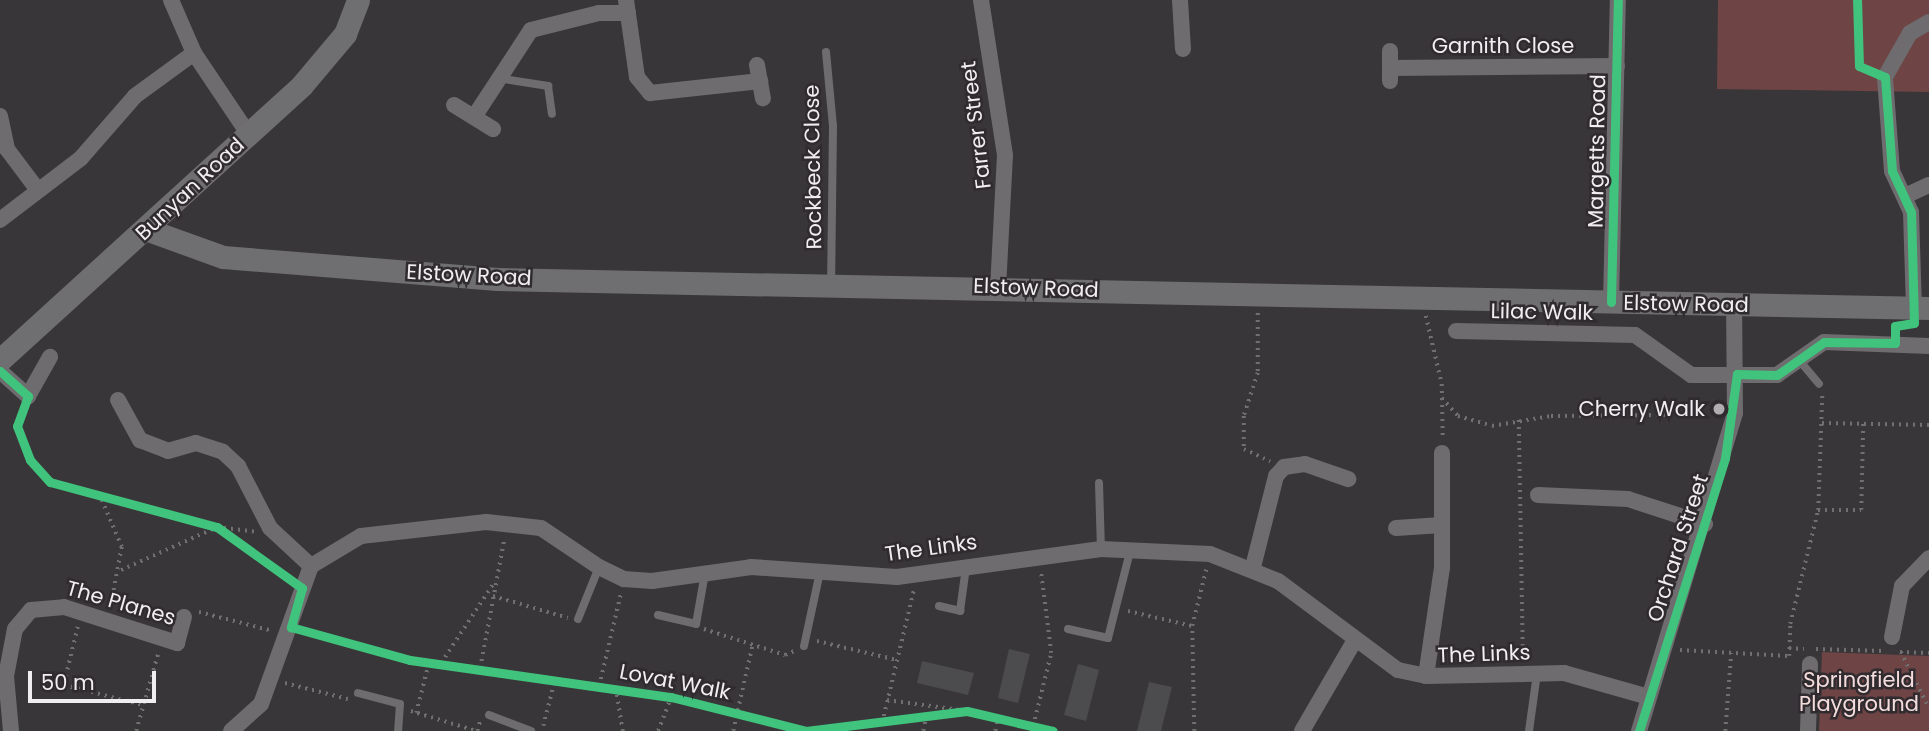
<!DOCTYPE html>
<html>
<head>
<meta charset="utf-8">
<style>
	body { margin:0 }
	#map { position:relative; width:1929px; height:731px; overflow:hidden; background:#383639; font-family:Poppins,sans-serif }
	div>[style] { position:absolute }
	.green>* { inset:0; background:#6f4445 }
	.building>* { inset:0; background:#4c4b4d }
	.path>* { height:3.5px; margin-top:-1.75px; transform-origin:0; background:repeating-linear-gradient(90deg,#717071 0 2px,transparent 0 7px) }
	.lane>* { height:8px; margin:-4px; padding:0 4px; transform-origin:4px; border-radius:4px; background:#6e6c6e }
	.street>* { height:16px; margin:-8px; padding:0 8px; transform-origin:8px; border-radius:8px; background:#6e6c6e }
	.secondary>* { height:23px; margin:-11.5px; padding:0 11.5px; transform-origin:11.5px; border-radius:11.5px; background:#6f6e70 }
	.cycleway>* { height:9px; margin:-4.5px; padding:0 4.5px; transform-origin:4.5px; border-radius:4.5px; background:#40c37c }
	.dots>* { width:19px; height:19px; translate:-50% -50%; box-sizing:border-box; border:4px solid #2f2b2f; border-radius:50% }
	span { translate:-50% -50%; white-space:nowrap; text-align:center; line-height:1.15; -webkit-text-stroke:5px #2f2b2f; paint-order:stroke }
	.street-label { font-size:21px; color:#f0eef1 }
	.poi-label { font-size:21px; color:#f0eef1 }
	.right { translate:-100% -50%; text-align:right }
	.park-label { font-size:21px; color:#f5dcdc }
	.scale { position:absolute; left:28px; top:671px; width:128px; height:32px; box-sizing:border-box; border:4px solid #f0eef1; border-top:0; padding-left:9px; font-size:21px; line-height:24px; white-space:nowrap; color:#f0eef1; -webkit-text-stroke:5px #2f2b2f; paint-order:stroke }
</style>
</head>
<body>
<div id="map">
	<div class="green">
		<div style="clip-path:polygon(1718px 0,1929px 0,1929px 92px,1717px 89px)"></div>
		<div style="clip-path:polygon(1822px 652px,1929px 656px,1929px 731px,1819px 731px)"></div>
	</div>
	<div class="building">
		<div style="clip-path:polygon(1009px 649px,1030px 654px,1018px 703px,998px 698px)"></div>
		<div style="clip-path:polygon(922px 661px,974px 673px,968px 695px,917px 683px)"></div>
		<div style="clip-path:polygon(1078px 664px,1099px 670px,1086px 721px,1064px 715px)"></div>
		<div style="clip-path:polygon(1149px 682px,1172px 687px,1161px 731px,1137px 731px)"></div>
	</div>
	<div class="path">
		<div style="left:1258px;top:313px;width:60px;rotate:90deg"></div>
		<div style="left:1258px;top:373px;width:45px;rotate:108deg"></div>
		<div style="left:1244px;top:416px;width:33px;rotate:90deg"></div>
		<div style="left:1244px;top:449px;width:29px;rotate:25deg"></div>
		<div style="left:1426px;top:316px;width:70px;rotate:76.8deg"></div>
		<div style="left:1442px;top:384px;width:55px;rotate:89deg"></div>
		<div style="left:1442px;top:398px;width:24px;rotate:48deg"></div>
		<div style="left:1458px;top:416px;width:35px;rotate:16deg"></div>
		<div style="left:1492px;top:426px;width:60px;rotate:-9.6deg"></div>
		<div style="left:1551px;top:416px;width:114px;rotate:-0.5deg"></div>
		<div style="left:1519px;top:420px;width:238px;rotate:89deg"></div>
		<div style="left:1822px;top:423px;width:107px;rotate:1.1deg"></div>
		<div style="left:102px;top:500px;width:51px;rotate:66.9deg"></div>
		<div style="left:122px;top:547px;width:59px;rotate:100.7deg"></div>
		<div style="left:1818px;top:510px;width:43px"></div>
		<div style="left:1861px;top:510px;width:86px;rotate:-88.7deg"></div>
		<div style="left:121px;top:570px;width:105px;rotate:-24.1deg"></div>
		<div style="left:217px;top:527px;width:39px;rotate:7deg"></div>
		<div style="left:493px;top:596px;width:78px;rotate:16.3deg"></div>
		<div style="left:1128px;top:611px;width:66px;rotate:13.2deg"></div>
		<div style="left:199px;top:612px;width:76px;rotate:14.4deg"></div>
		<div style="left:78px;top:627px;width:60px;rotate:103.6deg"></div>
		<div style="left:64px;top:685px;width:81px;rotate:14.2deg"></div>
		<div style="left:704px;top:629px;width:85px;rotate:17.8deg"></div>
		<div style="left:785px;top:655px;width:12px;rotate:-24deg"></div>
		<div style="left:817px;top:641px;width:82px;rotate:13.4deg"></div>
		<div style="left:1789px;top:648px;width:15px;rotate:4deg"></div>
		<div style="left:1816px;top:649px;width:69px;rotate:1.7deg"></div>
		<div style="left:1680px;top:650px;width:109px;rotate:3.2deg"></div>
		<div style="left:1789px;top:656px;width:32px;rotate:-88deg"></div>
		<div style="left:1790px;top:624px;width:117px;rotate:-76.2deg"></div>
		<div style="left:1818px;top:510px;width:115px;rotate:-88deg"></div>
		<div style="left:1900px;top:652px;width:29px;rotate:2deg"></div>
		<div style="left:1901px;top:652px;width:63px;rotate:63.4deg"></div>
		<div style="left:441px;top:663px;width:98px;rotate:-56.6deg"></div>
		<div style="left:480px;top:668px;width:130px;rotate:-79.4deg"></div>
		<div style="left:285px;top:683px;width:65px;rotate:14.3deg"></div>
		<div style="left:599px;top:686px;width:97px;rotate:-76.8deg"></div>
		<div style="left:616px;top:688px;width:44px;rotate:80.8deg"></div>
		<div style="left:887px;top:700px;width:81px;rotate:7.8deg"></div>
		<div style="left:411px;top:711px;width:69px;rotate:16.9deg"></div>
		<div style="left:477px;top:731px;width:10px;rotate:-73deg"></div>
		<div style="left:416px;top:713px;width:53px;rotate:-75.7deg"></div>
		<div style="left:882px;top:723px;width:138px;rotate:-76.6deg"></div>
		<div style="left:543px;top:726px;width:49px;rotate:-75.7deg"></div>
		<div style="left:1033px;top:726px;width:75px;rotate:-76.1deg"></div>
		<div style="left:1051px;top:653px;width:80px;rotate:-97.2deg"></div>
		<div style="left:136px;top:731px;width:80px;rotate:-74.1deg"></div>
		<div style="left:658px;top:731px;width:36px;rotate:-69deg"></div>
		<div style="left:733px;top:731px;width:86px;rotate:-77.3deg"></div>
		<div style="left:923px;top:731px;width:14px;rotate:-78deg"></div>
		<div style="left:995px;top:731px;width:12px;rotate:-76deg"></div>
		<div style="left:1194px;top:731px;width:105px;rotate:-91.1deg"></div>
		<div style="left:1192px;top:626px;width:58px;rotate:-76deg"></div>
		<div style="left:1725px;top:731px;width:78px;rotate:-85.6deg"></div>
	</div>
	<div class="lane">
		<div style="left:826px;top:52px;width:74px;rotate:84.6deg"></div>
		<div style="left:833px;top:126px;width:156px;rotate:90.7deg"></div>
		<div style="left:497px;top:78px;width:52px;rotate:8.9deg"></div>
		<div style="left:548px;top:86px;width:28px;rotate:82deg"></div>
		<div style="left:1799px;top:360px;width:31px;rotate:50deg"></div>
		<div style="left:1099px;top:483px;width:66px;rotate:88.3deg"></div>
		<div style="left:939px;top:606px;width:22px;rotate:13deg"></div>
		<div style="left:960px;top:611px;width:44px;rotate:-82.2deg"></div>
		<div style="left:658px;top:615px;width:39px;rotate:13deg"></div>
		<div style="left:696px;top:624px;width:52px;rotate:-80deg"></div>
		<div style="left:578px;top:619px;width:56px;rotate:-68deg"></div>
		<div style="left:1068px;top:629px;width:41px;rotate:12.7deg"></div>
		<div style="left:1108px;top:638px;width:93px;rotate:-75.7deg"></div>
		<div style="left:804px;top:646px;width:76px;rotate:-77.8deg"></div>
		<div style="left:358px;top:693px;width:43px;rotate:14.7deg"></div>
		<div style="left:400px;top:704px;width:27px;rotate:94deg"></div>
		<div style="left:489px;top:715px;width:45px;rotate:20.9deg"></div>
		<div style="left:1529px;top:731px;width:59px;rotate:-82.1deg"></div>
	</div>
	<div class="street">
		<div style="left:171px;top:0;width:58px;rotate:66.5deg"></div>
		<div style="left:194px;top:53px;width:99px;rotate:56.1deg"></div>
		<div style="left:626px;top:0;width:78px;rotate:81.9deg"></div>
		<div style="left:637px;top:77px;width:21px;rotate:51deg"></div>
		<div style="left:650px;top:93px;width:111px;rotate:-6.2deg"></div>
		<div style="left:981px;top:0;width:157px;rotate:81.2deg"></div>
		<div style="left:1005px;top:155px;width:132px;rotate:93deg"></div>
		<div style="left:1180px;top:0;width:49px;rotate:86.5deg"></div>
		<div style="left:1390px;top:51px;width:30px;rotate:90deg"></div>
		<div style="left:757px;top:65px;width:34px;rotate:80deg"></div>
		<div style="left:1390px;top:68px;width:227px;rotate:-0.5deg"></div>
		<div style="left:454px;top:105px;width:46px;rotate:31.6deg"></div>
		<div style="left:0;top:116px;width:34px;rotate:78deg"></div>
		<div style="left:7px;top:149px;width:50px;rotate:53.1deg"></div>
		<div style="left:474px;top:117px;width:104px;rotate:-56.8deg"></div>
		<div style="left:531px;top:30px;width:70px;rotate:-14deg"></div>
		<div style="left:599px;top:13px;width:29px"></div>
		<div style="left:1905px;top:196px;width:26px;rotate:-25deg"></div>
		<div style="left:0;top:220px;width:102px;rotate:-37.4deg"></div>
		<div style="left:81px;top:158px;width:82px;rotate:-48.9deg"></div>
		<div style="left:135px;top:96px;width:73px;rotate:-36.1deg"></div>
		<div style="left:1611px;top:302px;width:302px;rotate:-88.7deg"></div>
		<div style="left:1914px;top:308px;width:96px;rotate:-91.8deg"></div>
		<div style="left:1911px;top:212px;width:45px;rotate:-114.9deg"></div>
		<div style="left:1892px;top:171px;width:94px;rotate:-94.3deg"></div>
		<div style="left:1885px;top:77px;width:51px;rotate:-60.4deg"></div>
		<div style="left:1910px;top:33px;width:22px;rotate:-30deg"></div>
		<div style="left:1456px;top:331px;width:179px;rotate:1.3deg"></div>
		<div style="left:1635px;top:335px;width:69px;rotate:35.5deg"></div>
		<div style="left:1691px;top:375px;width:86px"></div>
		<div style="left:1777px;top:375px;width:57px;rotate:-35.1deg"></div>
		<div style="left:1824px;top:342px;width:105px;rotate:2.2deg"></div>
		<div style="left:0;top:371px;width:38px;rotate:42deg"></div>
		<div style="left:28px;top:396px;width:45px;rotate:-60.6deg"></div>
		<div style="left:118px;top:400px;width:46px;rotate:61.2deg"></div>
		<div style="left:140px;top:440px;width:30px;rotate:21deg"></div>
		<div style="left:168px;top:451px;width:29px;rotate:-16deg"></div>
		<div style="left:196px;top:443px;width:28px;rotate:18deg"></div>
		<div style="left:223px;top:452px;width:21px;rotate:43deg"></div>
		<div style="left:238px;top:466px;width:70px;rotate:62.7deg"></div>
		<div style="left:270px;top:528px;width:56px;rotate:42.8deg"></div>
		<div style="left:1538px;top:495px;width:90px;rotate:2.5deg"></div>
		<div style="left:1628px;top:499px;width:81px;rotate:18deg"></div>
		<div style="left:1396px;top:528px;width:46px;rotate:-3.7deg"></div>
		<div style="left:1253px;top:567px;width:94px;rotate:-75.8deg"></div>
		<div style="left:1276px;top:476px;width:12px;rotate:-48deg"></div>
		<div style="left:1284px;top:467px;width:21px;rotate:-8deg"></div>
		<div style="left:1305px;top:464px;width:46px;rotate:19.2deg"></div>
		<div style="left:1892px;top:637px;width:52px;rotate:-78.9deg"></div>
		<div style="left:1902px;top:586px;width:39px;rotate:-46deg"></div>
		<div style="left:1426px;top:676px;width:110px;rotate:-81.6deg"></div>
		<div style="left:1442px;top:567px;width:114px;rotate:-90deg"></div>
		<div style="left:11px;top:731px;width:55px;rotate:-95.2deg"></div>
		<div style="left:6px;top:676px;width:48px;rotate:-79.2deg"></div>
		<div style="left:15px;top:629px;width:25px;rotate:-50deg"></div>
		<div style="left:31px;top:610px;width:33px;rotate:-5deg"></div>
		<div style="left:64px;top:607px;width:119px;rotate:17.7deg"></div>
		<div style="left:177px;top:643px;width:27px;rotate:-75deg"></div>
		<div style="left:231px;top:731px;width:40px;rotate:-42deg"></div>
		<div style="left:261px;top:704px;width:147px;rotate:-70.1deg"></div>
		<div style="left:311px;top:566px;width:58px;rotate:-31deg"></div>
		<div style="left:361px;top:536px;width:126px;rotate:-6.4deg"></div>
		<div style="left:486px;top:522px;width:55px;rotate:6.2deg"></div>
		<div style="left:541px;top:528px;width:70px;rotate:33.9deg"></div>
		<div style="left:599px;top:567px;width:28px;rotate:26deg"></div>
		<div style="left:624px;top:579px;width:28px;rotate:4deg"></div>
		<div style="left:652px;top:581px;width:100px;rotate:-8deg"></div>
		<div style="left:751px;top:567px;width:146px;rotate:3.9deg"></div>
		<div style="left:897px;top:577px;width:206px;rotate:-7.8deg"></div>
		<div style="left:1101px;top:549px;width:109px;rotate:2.6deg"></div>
		<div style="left:1210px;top:554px;width:73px;rotate:21.7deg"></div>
		<div style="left:1278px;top:581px;width:149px;rotate:36.6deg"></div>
		<div style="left:1398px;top:670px;width:29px;rotate:12deg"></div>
		<div style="left:1426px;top:676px;width:138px;rotate:-1.2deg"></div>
		<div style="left:1564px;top:673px;width:88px;rotate:15.8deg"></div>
		<div style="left:1302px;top:731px;width:105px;rotate:-59.8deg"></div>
		<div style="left:1639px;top:731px;width:332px;rotate:-73.2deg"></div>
		<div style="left:1735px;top:413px;width:108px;rotate:-90.5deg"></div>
		<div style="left:1808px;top:731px;width:67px;rotate:-88.3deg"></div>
	</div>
	<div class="secondary">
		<div style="left:148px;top:230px;width:80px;rotate:19.8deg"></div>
		<div style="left:223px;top:257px;width:275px;rotate:4.6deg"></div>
		<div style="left:497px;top:279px;width:1432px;rotate:1.16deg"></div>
		<div style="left:0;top:360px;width:408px;rotate:-42.3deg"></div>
		<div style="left:302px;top:85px;width:67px;rotate:-49.9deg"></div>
		<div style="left:345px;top:34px;width:36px;rotate:-69deg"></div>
	</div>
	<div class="cycleway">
		<div style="left:1611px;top:302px;width:302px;rotate:-88.7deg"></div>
		<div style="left:0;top:371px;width:38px;rotate:42deg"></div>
		<div style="left:28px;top:396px;width:32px;rotate:110deg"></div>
		<div style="left:17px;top:426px;width:36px;rotate:69deg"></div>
		<div style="left:30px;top:460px;width:30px;rotate:48deg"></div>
		<div style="left:50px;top:482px;width:173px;rotate:15.1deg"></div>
		<div style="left:217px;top:527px;width:105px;rotate:35.7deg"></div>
		<div style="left:302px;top:588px;width:41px;rotate:105.8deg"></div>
		<div style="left:291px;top:627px;width:123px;rotate:15.5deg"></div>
		<div style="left:410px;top:660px;width:264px;rotate:8.1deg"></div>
		<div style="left:671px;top:697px;width:139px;rotate:14.1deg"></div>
		<div style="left:806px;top:731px;width:162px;rotate:-7.1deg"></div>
		<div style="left:967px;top:711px;width:88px;rotate:13.1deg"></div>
		<div style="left:1639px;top:731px;width:286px;rotate:-72.5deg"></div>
		<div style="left:1725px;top:458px;width:85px;rotate:-81.9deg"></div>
		<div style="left:1737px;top:374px;width:40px;rotate:1.4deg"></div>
		<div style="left:1777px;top:375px;width:57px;rotate:-35.1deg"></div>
		<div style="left:1824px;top:342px;width:71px;rotate:0.8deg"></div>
		<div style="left:1895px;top:343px;width:17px;rotate:-90deg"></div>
		<div style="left:1895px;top:326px;width:19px;rotate:-9deg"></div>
		<div style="left:1914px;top:323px;width:111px;rotate:-91.5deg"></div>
		<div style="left:1911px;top:212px;width:45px;rotate:-114.9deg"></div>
		<div style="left:1892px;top:171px;width:94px;rotate:-94.3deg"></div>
		<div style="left:1885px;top:77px;width:28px;rotate:-157deg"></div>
		<div style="left:1859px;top:66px;width:66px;rotate:-91.7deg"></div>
	</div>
	<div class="dots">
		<div style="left:1719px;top:409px;background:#b0aeb1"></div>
	</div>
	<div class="street-label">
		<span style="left:1503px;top:46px">Garnith Close</span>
		<span style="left:976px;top:125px;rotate:-97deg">Farrer Street</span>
		<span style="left:1597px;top:151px;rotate:-89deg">Margetts Road</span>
		<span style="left:813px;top:167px;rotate:-91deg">Rockbeck Close</span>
		<span style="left:190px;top:189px;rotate:-43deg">Bunyan Road</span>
		<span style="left:469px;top:275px;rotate:3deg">Elstow Road</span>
		<span style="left:1036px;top:288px;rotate:2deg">Elstow Road</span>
		<span style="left:1686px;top:304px;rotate:1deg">Elstow Road</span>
		<span style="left:1542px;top:312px;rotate:1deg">Lilac Walk</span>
		<span style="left:931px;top:548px;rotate:-8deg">The Links</span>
		<span style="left:1678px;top:548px;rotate:-72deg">Orchard Street</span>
		<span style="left:121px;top:603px;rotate:16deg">The Planes</span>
		<span style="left:1484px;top:654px;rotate:-2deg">The Links</span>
		<span style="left:675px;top:682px;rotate:11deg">Lovat Walk</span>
	</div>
	<div class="poi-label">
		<span class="right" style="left:1705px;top:409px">Cherry Walk</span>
	</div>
	<div class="park-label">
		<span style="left:1859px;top:692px">Springfield<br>Playground</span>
	</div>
	<div class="scale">50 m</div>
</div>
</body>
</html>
